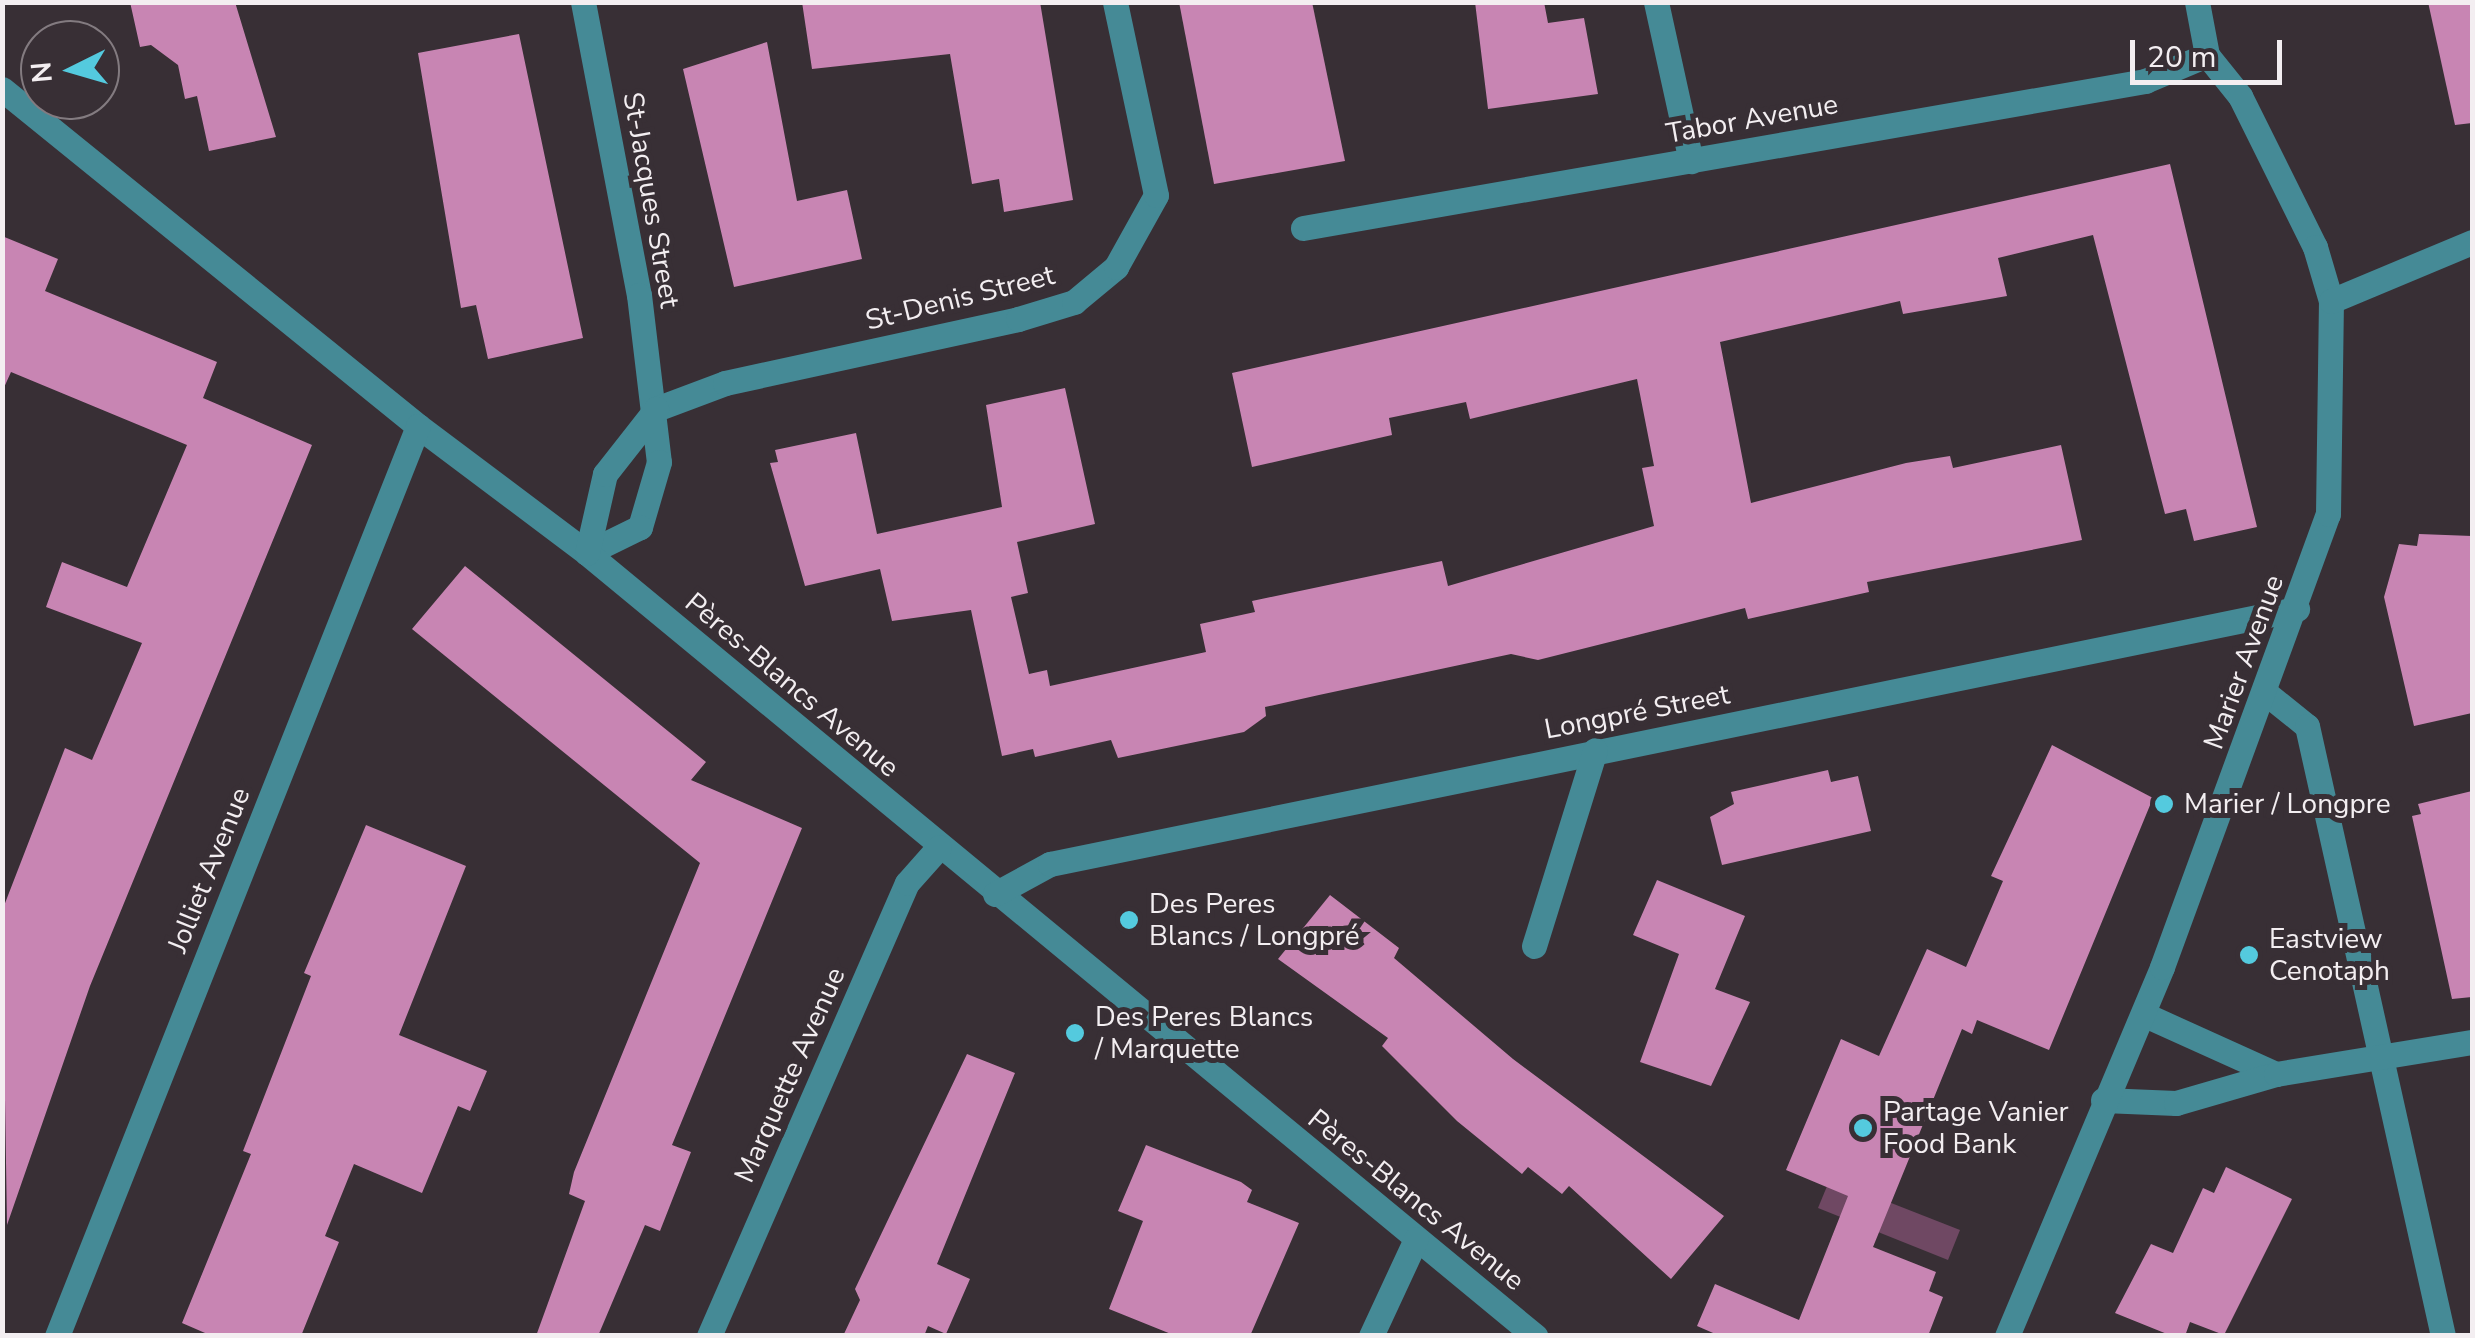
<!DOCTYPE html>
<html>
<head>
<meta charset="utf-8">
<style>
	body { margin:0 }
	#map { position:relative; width:2475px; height:1338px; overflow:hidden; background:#382f35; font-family:"Nunito Sans",sans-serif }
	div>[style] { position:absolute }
	.green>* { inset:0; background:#6f4863 }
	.building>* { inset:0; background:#c885b3 }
	.minor>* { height:25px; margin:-12.5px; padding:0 12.5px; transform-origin:12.5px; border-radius:12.5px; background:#458a96 }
	.dots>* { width:28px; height:28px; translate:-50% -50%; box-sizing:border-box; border:5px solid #382f35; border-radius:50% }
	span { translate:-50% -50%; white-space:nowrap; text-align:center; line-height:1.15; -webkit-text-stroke:10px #382f35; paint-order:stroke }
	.street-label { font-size:28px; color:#f3eef1 }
	.poi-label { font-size:28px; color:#f3eef1 }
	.left { translate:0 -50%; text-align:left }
	.frame { position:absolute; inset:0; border:5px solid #f3eef1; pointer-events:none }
	.north { position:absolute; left:20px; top:20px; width:100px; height:100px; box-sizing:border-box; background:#382f35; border:2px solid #837b80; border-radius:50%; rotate:265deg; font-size:28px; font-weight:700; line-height:40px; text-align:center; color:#f3eef1 }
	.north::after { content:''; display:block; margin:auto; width:35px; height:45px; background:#54cade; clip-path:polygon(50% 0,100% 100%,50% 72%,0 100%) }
	.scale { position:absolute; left:2130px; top:40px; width:152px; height:45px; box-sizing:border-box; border:5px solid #f3eef1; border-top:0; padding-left:12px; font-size:30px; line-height:35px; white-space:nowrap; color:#f3eef1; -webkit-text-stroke:8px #382f35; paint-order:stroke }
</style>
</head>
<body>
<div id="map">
	<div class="green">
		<div style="clip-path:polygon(1830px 1179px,1960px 1230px,1948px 1260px,1818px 1208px)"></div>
	</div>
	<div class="building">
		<div style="clip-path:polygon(130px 2px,235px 2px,276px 137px,209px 151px,197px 96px,185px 99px,178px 65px,151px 45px,140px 47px)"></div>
		<div style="clip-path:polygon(802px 2px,1040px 2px,1073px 200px,1004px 212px,999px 179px,972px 184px,950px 54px,812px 69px)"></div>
		<div style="clip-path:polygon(1179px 2px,1312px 2px,1345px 161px,1214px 184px)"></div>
		<div style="clip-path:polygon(1475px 2px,1544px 2px,1548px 23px,1584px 18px,1598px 94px,1488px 109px)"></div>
		<div style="clip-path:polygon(2428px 2px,2472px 2px,2472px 123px,2455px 125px)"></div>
		<div style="clip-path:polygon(519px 34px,583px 338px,488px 359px,476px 305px,461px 308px,418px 53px)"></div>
		<div style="clip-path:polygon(767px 42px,797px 201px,847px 190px,862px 259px,734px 287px,683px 69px)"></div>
		<div style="clip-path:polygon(2170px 164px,2257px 527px,2194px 541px,2186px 509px,2165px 514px,2093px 235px,1998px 258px,2007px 296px,1903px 314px,1900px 301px,1720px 342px,1751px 503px,1906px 463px,1950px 456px,1953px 468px,2061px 445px,2082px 540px,1867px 582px,1869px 592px,1748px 619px,1745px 608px,1538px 660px,1511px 654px,1319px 695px,1265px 707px,1266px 716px,1244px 732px,1118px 758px,1111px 740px,1035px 757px,1033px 749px,1002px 756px,971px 610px,892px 621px,880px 569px,805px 586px,770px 463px,778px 462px,775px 450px,856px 433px,877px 534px,1002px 507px,986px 405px,1065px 388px,1095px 524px,1017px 542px,1028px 593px,1011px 597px,1029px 674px,1047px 670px,1050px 686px,1206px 652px,1200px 624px,1255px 612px,1252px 601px,1442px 561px,1448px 586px,1654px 526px,1642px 468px,1654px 466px,1637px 379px,1470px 419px,1466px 402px,1389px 418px,1392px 435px,1252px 467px,1232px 373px)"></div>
		<div style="clip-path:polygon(2px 236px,58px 259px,45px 291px,217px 362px,203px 398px,312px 445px,90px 986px,7px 1225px,2px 911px,65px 748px,92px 760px,142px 643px,46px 607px,62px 562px,127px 587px,187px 445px,11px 372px,2px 392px)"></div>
		<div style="clip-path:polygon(2419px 534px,2472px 536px,2472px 713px,2414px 726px,2384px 597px,2399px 544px,2417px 546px)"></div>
		<div style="clip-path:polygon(465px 566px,706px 762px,691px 780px,802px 828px,672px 1145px,691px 1152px,660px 1231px,645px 1225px,598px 1336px,536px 1336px,585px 1201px,569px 1194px,574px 1172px,700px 863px,412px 629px)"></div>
		<div style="clip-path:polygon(2052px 745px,2153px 798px,2049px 1050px,1977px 1020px,1972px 1034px,1962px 1029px,1873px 1247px,1936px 1272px,1929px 1291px,1943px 1297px,1928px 1336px,1720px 1336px,1697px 1326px,1715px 1284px,1799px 1320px,1848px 1196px,1786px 1170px,1841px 1039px,1879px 1056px,1927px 949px,1966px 967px,2003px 881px,1991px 876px)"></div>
		<div style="clip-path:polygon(1828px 770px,1831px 782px,1858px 776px,1871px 831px,1722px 865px,1710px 817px,1734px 804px,1731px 792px)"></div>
		<div style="clip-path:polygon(2472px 791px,2472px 997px,2452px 999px,2412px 816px,2421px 814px,2418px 804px)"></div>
		<div style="clip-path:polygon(366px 825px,466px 866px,399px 1035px,487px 1071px,470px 1111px,458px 1106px,422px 1193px,354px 1164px,325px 1236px,339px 1242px,301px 1336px,212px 1336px,182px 1323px,251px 1154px,243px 1151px,311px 976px,304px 973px)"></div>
		<div style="clip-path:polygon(1657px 880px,1745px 916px,1715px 989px,1750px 1002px,1711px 1086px,1640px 1062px,1679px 954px,1633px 935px)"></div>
		<div style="clip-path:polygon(1330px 895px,1399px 948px,1394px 958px,1513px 1059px,1724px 1216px,1671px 1279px,1569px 1186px,1562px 1194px,1528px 1167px,1522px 1174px,1457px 1121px,1382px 1046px,1388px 1038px,1278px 959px)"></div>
		<div style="clip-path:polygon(967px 1054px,1015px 1073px,937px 1264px,970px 1279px,946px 1334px,928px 1326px,924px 1336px,843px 1336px,860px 1300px,855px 1289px)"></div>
		<div style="clip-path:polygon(1146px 1145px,1241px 1182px,1252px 1190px,1247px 1202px,1299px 1223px,1250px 1336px,1176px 1336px,1109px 1309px,1143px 1221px,1118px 1211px)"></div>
		<div style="clip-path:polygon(2226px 1167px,2292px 1199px,2224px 1335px,2190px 1322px,2185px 1336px,2172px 1336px,2115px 1313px,2151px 1244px,2173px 1253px,2203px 1188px,2214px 1193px)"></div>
	</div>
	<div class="minor">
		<div style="left:583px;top:2px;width:298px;rotate:79.2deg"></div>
		<div style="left:639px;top:295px;width:168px;rotate:83.2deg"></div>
		<div style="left:659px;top:462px;width:68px;rotate:106.3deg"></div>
		<div style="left:640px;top:527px;width:59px;rotate:153.9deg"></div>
		<div style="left:1656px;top:2px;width:163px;rotate:77.6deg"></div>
		<div style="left:2197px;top:2px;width:54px;rotate:79.3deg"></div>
		<div style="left:2207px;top:55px;width:53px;rotate:51.2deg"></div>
		<div style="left:2240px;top:96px;width:169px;rotate:63.6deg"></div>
		<div style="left:2315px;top:247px;width:56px;rotate:73.5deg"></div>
		<div style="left:2px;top:89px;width:535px;rotate:39.01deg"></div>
		<div style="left:418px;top:426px;width:211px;rotate:36.9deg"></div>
		<div style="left:587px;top:553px;width:1230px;rotate:39.55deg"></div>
		<div style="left:1303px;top:228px;width:855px;rotate:-9.9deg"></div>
		<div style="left:2145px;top:81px;width:67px;rotate:-22.8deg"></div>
		<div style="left:656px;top:409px;width:74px;rotate:-20.6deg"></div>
		<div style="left:725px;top:383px;width:300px;rotate:-12.3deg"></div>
		<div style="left:1018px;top:319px;width:59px;rotate:-16.9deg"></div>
		<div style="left:1074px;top:302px;width:55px;rotate:-39.8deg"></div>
		<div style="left:1116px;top:267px;width:82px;rotate:-60.9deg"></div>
		<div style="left:1156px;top:195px;width:197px;rotate:-102deg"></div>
		<div style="left:587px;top:553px;width:81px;rotate:-77.2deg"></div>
		<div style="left:605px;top:474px;width:83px;rotate:-51.9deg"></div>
		<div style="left:2267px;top:694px;width:51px;rotate:38.7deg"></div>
		<div style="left:2307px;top:726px;width:625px;rotate:77.43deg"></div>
		<div style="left:995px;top:894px;width:63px;rotate:-28.6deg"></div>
		<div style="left:1050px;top:864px;width:1273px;rotate:-11.56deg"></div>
		<div style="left:1534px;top:946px;width:205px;rotate:-72.7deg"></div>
		<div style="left:2143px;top:1014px;width:146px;rotate:24.3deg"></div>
		<div style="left:2103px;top:1100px;width:73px;rotate:2.4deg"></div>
		<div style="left:2176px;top:1103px;width:104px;rotate:-16.2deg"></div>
		<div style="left:2276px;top:1074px;width:199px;rotate:-9.3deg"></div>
		<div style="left:57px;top:1336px;width:979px;rotate:-68.36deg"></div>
		<div style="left:709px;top:1336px;width:494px;rotate:-66.4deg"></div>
		<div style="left:907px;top:883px;width:48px;rotate:-48.4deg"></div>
		<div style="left:1371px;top:1336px;width:107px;rotate:-65.1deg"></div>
		<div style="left:2007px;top:1336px;width:400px;rotate:-67.2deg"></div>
		<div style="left:2162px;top:967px;width:482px;rotate:-69.9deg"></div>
		<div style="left:2328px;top:514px;width:213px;rotate:-89.2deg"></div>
		<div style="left:2331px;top:301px;width:153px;rotate:-22.7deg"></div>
	</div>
	<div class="dots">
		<div style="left:2164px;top:804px;background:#54cade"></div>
		<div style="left:1129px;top:920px;background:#54cade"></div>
		<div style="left:2249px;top:955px;background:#54cade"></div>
		<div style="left:1075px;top:1033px;background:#54cade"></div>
		<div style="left:1863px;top:1128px;background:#54cade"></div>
	</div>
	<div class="street-label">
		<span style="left:1752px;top:119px;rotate:-10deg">Tabor Avenue</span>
		<span style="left:651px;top:200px;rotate:80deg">St-Jacques Street</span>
		<span style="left:960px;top:298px;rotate:-14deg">St-Denis Street</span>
		<span style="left:2244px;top:662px;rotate:-70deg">Marier Avenue</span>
		<span style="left:792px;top:685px;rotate:40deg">Pères-Blancs Avenue</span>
		<span style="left:1637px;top:712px;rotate:-11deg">Longpré Street</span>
		<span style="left:209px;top:870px;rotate:-68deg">Jolliet Avenue</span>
		<span style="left:790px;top:1075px;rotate:-66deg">Marquette Avenue</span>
		<span style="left:1416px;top:1200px;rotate:39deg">Pères-Blancs Avenue</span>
	</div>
	<div class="poi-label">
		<span class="left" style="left:2184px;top:804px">Marier / Longpre</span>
		<span class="left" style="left:1149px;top:920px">Des Peres<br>Blancs / Longpré</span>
		<span class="left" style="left:2269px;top:955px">Eastview<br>Cenotaph</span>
		<span class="left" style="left:1095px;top:1033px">Des Peres Blancs<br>/ Marquette</span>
		<span class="left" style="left:1883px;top:1128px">Partage Vanier<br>Food Bank</span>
	</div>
	<div class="frame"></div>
	<div class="north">N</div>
	<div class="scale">20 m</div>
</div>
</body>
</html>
